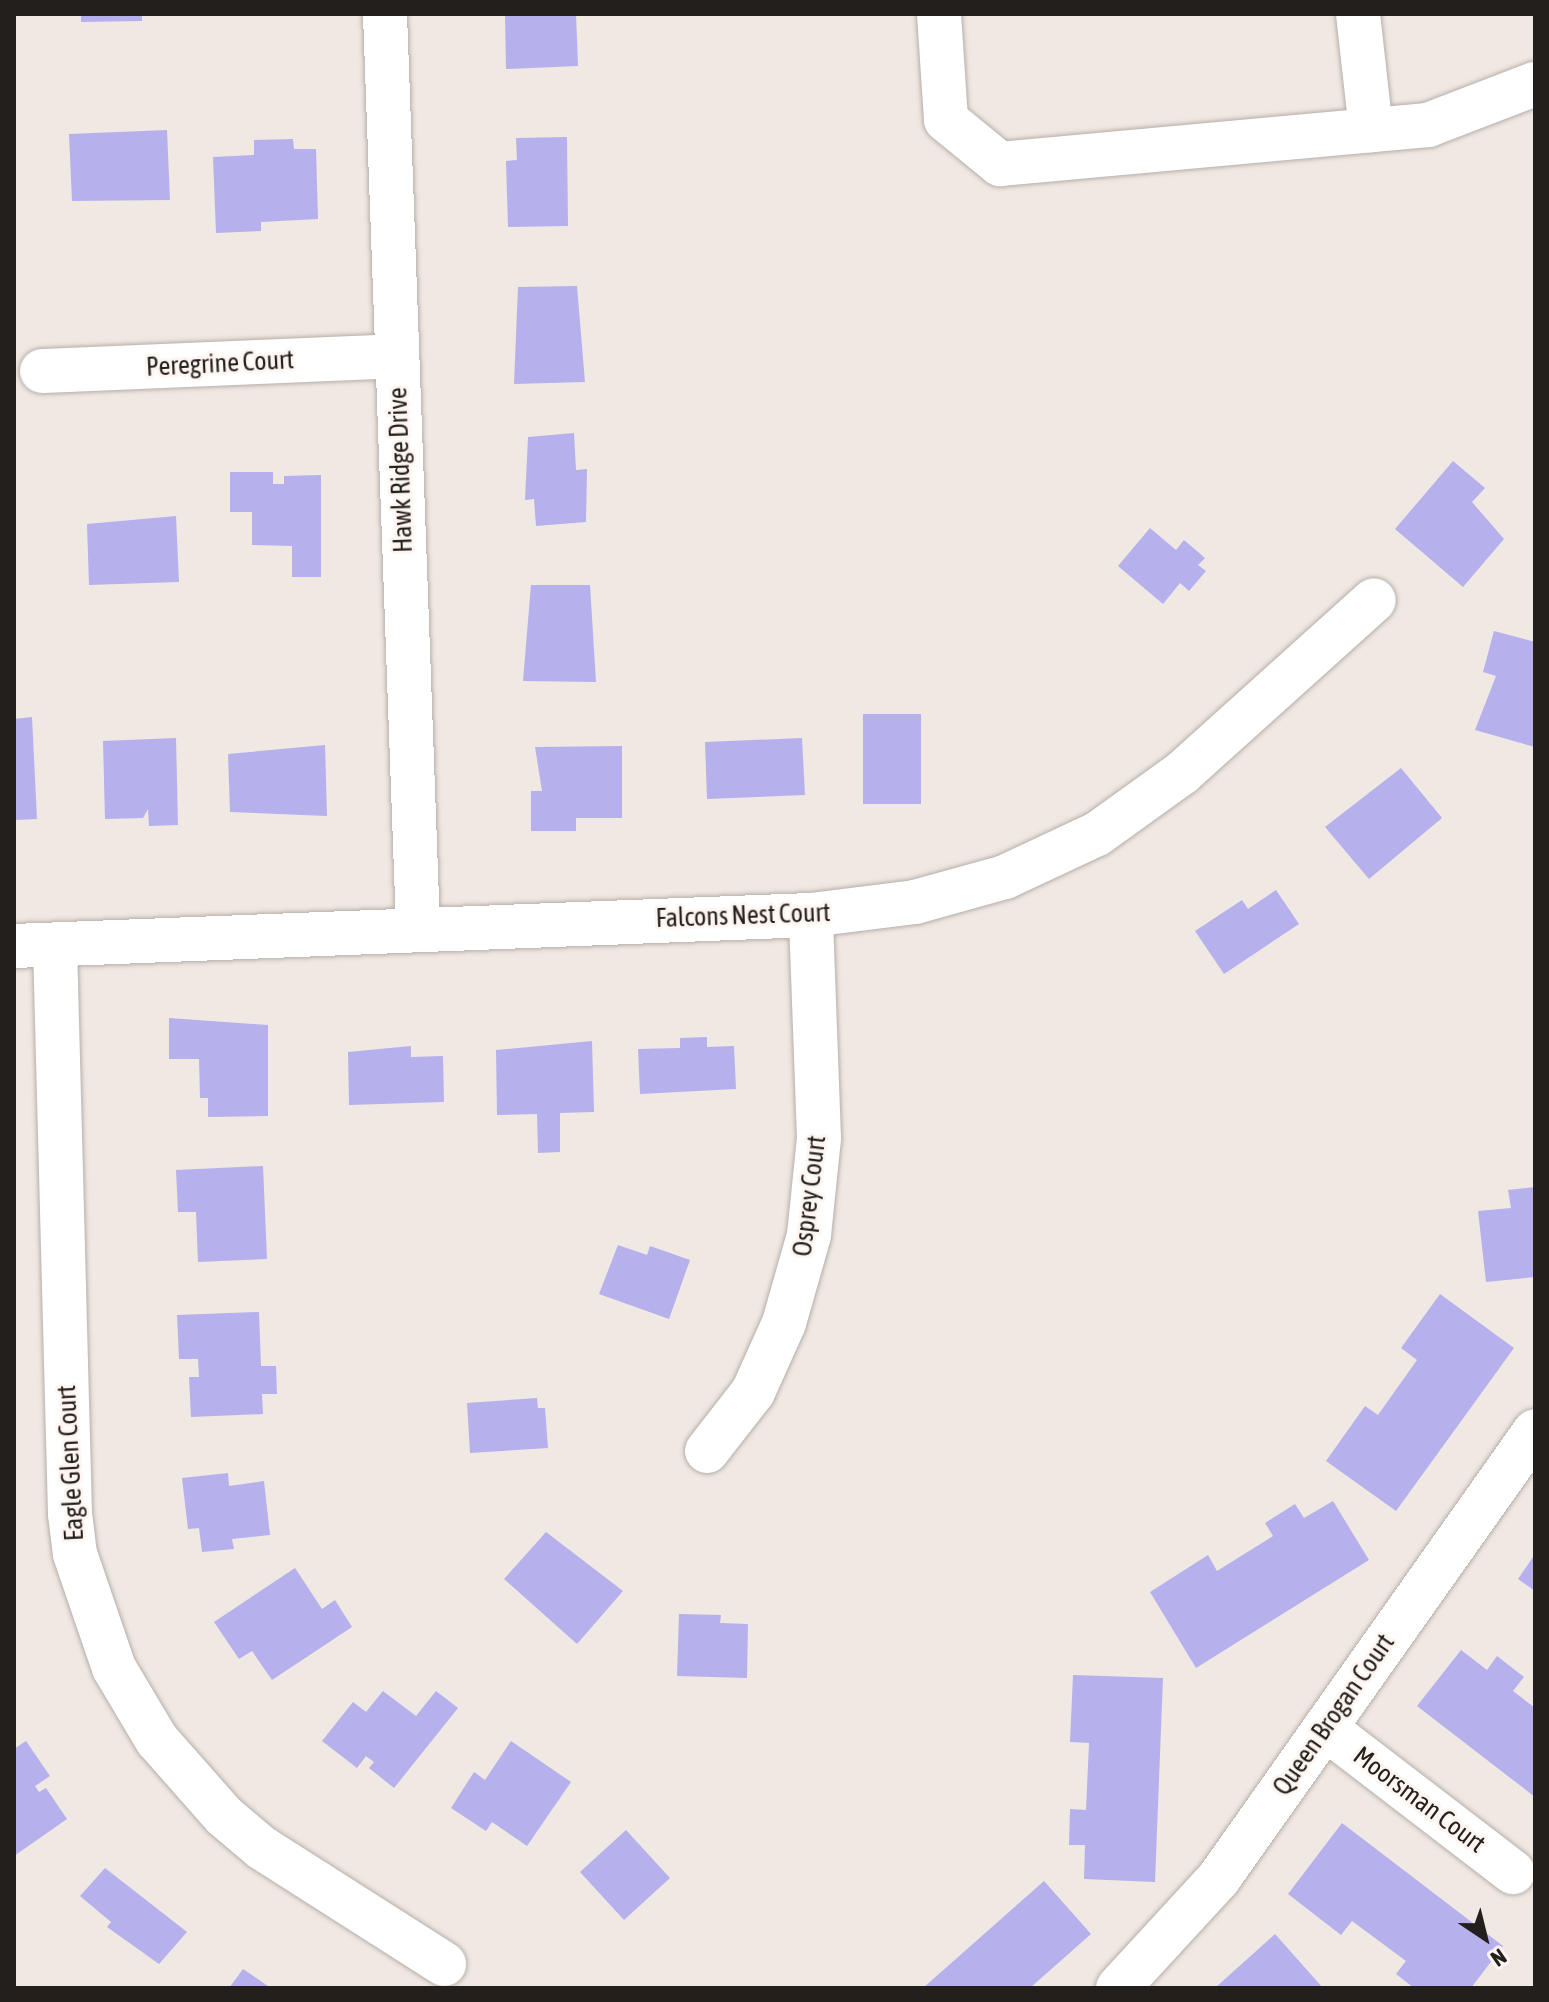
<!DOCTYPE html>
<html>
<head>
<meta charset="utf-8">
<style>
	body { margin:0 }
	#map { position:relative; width:1549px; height:2002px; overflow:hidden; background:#f0e8e2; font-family:"Asap Condensed",sans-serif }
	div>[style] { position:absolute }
	.building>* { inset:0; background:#b6b0ed }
	.roads { filter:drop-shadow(0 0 2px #b6aea9) drop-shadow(0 0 2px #b6aea9) }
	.minor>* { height:44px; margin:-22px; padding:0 22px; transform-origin:22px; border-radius:22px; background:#fff }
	span { translate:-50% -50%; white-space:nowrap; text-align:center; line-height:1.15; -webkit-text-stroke:6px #fef5f0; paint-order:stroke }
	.street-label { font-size:26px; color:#221f1d }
	.frame { position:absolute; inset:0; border:16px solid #221f1d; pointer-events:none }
	.north { position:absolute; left:1445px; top:1898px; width:80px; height:80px; -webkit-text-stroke:6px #fef5f0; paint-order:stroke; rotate:145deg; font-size:22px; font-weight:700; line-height:32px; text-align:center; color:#221f1d }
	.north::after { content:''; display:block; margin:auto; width:28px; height:36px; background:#221f1d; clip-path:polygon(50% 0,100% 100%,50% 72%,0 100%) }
</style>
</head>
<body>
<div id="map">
	<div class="building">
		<div style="clip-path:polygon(81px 14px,142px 14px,142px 21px,81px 22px)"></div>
		<div style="clip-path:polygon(505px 14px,576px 14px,578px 66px,506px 69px)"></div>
		<div style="clip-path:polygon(167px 130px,170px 200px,72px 201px,69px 134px)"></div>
		<div style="clip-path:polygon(567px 137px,568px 226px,508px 227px,506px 161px,517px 160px,516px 138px)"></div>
		<div style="clip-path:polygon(293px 139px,294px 149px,316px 149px,318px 219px,261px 222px,261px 231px,216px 233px,213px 157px,254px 155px,254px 140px)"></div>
		<div style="clip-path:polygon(577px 286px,585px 382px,514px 384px,518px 287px)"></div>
		<div style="clip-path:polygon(574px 433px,576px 470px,587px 469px,586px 522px,536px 526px,534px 499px,525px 500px,528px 437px)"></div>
		<div style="clip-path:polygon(1453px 461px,1485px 488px,1472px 502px,1504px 539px,1463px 587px,1395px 529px)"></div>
		<div style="clip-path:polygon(230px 472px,273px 472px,273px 484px,284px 484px,284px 476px,321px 475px,321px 577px,292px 577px,292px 546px,252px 545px,252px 512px,230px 512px)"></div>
		<div style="clip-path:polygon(176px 516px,179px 582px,89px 585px,87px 524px)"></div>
		<div style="clip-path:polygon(1150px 528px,1176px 550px,1184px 540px,1205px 558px,1198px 565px,1206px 571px,1189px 591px,1180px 583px,1163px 604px,1118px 566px)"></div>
		<div style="clip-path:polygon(531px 585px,590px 585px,596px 682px,523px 681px)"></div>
		<div style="clip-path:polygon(1494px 631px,1535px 642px,1535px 747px,1475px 730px,1496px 676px,1483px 672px)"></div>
		<div style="clip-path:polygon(863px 714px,921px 714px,921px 804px,863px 804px)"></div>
		<div style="clip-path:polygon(32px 717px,37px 819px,14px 820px,14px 719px)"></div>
		<div style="clip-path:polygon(176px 738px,178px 825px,149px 826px,148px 809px,143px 818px,105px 819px,103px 741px)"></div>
		<div style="clip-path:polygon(802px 738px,805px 795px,707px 799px,705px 742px)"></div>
		<div style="clip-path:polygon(325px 745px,327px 816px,230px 812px,228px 754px)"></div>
		<div style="clip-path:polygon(622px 746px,622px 818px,576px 818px,576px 831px,531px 831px,531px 791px,542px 791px,535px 747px)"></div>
		<div style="clip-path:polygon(1401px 768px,1442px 818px,1369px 879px,1325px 827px)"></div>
		<div style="clip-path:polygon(1276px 890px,1299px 924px,1224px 974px,1195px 931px,1242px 900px,1248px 909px)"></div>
		<div style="clip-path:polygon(169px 1018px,268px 1025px,268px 1116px,208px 1117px,208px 1098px,200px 1098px,199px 1059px,169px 1059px)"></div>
		<div style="clip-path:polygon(707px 1037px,707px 1047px,734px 1046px,736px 1089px,640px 1094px,638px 1049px,680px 1048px,680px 1038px)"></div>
		<div style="clip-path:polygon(592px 1041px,594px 1112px,560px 1113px,560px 1152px,538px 1153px,537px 1114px,497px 1115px,496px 1050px)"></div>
		<div style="clip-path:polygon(411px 1046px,411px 1057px,443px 1056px,444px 1102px,349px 1105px,348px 1052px)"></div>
		<div style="clip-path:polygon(263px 1166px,267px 1259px,198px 1262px,196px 1212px,178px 1212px,176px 1170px)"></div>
		<div style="clip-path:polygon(1535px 1187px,1535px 1277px,1486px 1282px,1478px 1211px,1511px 1208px,1508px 1190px)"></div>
		<div style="clip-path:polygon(618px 1245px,647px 1255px,650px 1246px,690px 1260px,669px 1319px,599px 1294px)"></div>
		<div style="clip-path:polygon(1440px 1294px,1514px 1348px,1396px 1511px,1326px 1461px,1365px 1406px,1378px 1415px,1417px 1360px,1401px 1348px)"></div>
		<div style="clip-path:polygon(259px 1312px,261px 1366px,276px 1366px,277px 1394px,262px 1394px,263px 1414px,191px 1417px,189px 1377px,199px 1377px,198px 1359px,179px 1359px,177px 1315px)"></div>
		<div style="clip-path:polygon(537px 1398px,538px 1408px,545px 1408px,548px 1448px,470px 1453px,467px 1403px)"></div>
		<div style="clip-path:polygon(228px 1473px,229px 1486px,264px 1481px,270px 1535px,232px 1539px,234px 1549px,202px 1552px,199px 1528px,188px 1529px,182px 1478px)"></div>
		<div style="clip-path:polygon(1333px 1501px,1369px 1560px,1196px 1668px,1150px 1592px,1208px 1555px,1217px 1571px,1273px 1536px,1265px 1523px,1295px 1504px,1304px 1518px)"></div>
		<div style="clip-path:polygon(546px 1532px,623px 1591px,577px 1644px,504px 1579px)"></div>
		<div style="clip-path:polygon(1535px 1554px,1535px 1591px,1518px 1579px)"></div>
		<div style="clip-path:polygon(295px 1568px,322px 1609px,335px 1600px,352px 1627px,272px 1680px,252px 1651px,239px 1659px,214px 1622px)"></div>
		<div style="clip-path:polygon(679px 1614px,721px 1615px,720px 1623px,748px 1624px,747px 1678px,677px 1676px)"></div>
		<div style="clip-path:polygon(1461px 1650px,1487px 1670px,1497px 1656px,1524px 1677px,1513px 1691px,1535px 1708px,1535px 1797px,1417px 1706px)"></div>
		<div style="clip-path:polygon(1073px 1675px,1163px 1678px,1155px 1882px,1084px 1879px,1085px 1845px,1069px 1845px,1070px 1809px,1086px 1810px,1089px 1743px,1070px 1742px)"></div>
		<div style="clip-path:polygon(383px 1691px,416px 1716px,436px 1691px,458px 1708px,394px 1788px,369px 1768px,374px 1762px,366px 1756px,357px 1768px,322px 1741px,353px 1702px,366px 1712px)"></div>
		<div style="clip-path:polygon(26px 1741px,50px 1776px,35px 1786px,39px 1792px,46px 1788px,67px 1819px,14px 1856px,14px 1749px)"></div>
		<div style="clip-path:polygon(511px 1741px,571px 1782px,527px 1846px,492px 1822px,486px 1831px,451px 1808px,474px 1772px,485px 1780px)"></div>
		<div style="clip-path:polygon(1342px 1823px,1503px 1946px,1471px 1988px,1414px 1988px,1396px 1974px,1406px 1961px,1352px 1921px,1341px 1935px,1288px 1894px)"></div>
		<div style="clip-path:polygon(626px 1830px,670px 1878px,624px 1920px,580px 1872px)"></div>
		<div style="clip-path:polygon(105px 1868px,187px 1932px,159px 1964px,107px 1927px,111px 1922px,80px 1896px)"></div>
		<div style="clip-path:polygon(1044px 1881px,1091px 1934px,1030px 1988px,923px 1988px)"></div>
		<div style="clip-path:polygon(1275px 1934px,1323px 1988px,1215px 1988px)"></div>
		<div style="clip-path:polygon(243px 1969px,271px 1988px,229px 1988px)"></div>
	</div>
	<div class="roads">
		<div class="minor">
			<div style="left:385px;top:14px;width:914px;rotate:87.93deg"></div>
			<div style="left:939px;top:14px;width:106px;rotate:86.2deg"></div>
			<div style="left:946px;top:120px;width:70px;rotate:39.2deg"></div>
			<div style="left:1000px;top:164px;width:430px;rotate:-5.2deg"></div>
			<div style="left:1428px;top:125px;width:115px;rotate:-21deg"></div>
			<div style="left:1358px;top:14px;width:117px;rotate:83.6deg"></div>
			<div style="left:42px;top:371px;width:355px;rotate:-2.4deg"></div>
			<div style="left:55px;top:945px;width:569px;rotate:88.49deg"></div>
			<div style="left:70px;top:1514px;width:40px;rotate:82.9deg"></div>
			<div style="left:75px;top:1554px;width:120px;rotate:71.1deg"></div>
			<div style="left:114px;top:1668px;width:84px;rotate:59.2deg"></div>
			<div style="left:157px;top:1740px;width:101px;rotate:48.6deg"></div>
			<div style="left:224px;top:1816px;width:50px;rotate:40.1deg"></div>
			<div style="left:262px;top:1848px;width:216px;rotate:32.5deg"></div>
			<div style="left:14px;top:946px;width:798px;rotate:-2.23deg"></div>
			<div style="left:811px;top:915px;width:105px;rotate:-7.1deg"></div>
			<div style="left:915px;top:902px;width:93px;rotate:-15.5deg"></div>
			<div style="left:1005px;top:877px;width:102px;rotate:-25.1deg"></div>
			<div style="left:1097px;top:834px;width:105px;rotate:-35.7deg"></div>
			<div style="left:1182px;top:773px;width:258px;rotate:-42deg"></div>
			<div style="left:707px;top:1451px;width:75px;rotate:-52.1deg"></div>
			<div style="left:753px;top:1392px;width:76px;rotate:-65.8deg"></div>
			<div style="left:784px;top:1323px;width:91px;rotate:-74.1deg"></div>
			<div style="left:809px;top:1235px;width:98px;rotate:-84.1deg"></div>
			<div style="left:819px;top:1138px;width:223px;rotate:-92.1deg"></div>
			<div style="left:1325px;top:1728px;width:237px;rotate:37.5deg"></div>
			<div style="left:1118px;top:1988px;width:149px;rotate:-47.4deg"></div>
			<div style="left:1219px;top:1878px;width:547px;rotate:-54.74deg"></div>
		</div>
	</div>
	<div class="street-label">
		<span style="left:220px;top:364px;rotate:-3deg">Peregrine Court</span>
		<span style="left:401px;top:470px;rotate:-92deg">Hawk Ridge Drive</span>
		<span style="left:743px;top:916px;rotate:-2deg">Falcons Nest Court</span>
		<span style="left:810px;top:1196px;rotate:-83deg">Osprey Court</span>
		<span style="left:71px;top:1463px;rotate:-93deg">Eagle Glen Court</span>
		<span style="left:1334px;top:1715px;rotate:-55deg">Queen Brogan Court</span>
		<span style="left:1419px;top:1800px;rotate:37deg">Moorsman Court</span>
	</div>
	<div class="frame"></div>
	<div class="north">N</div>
</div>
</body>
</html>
